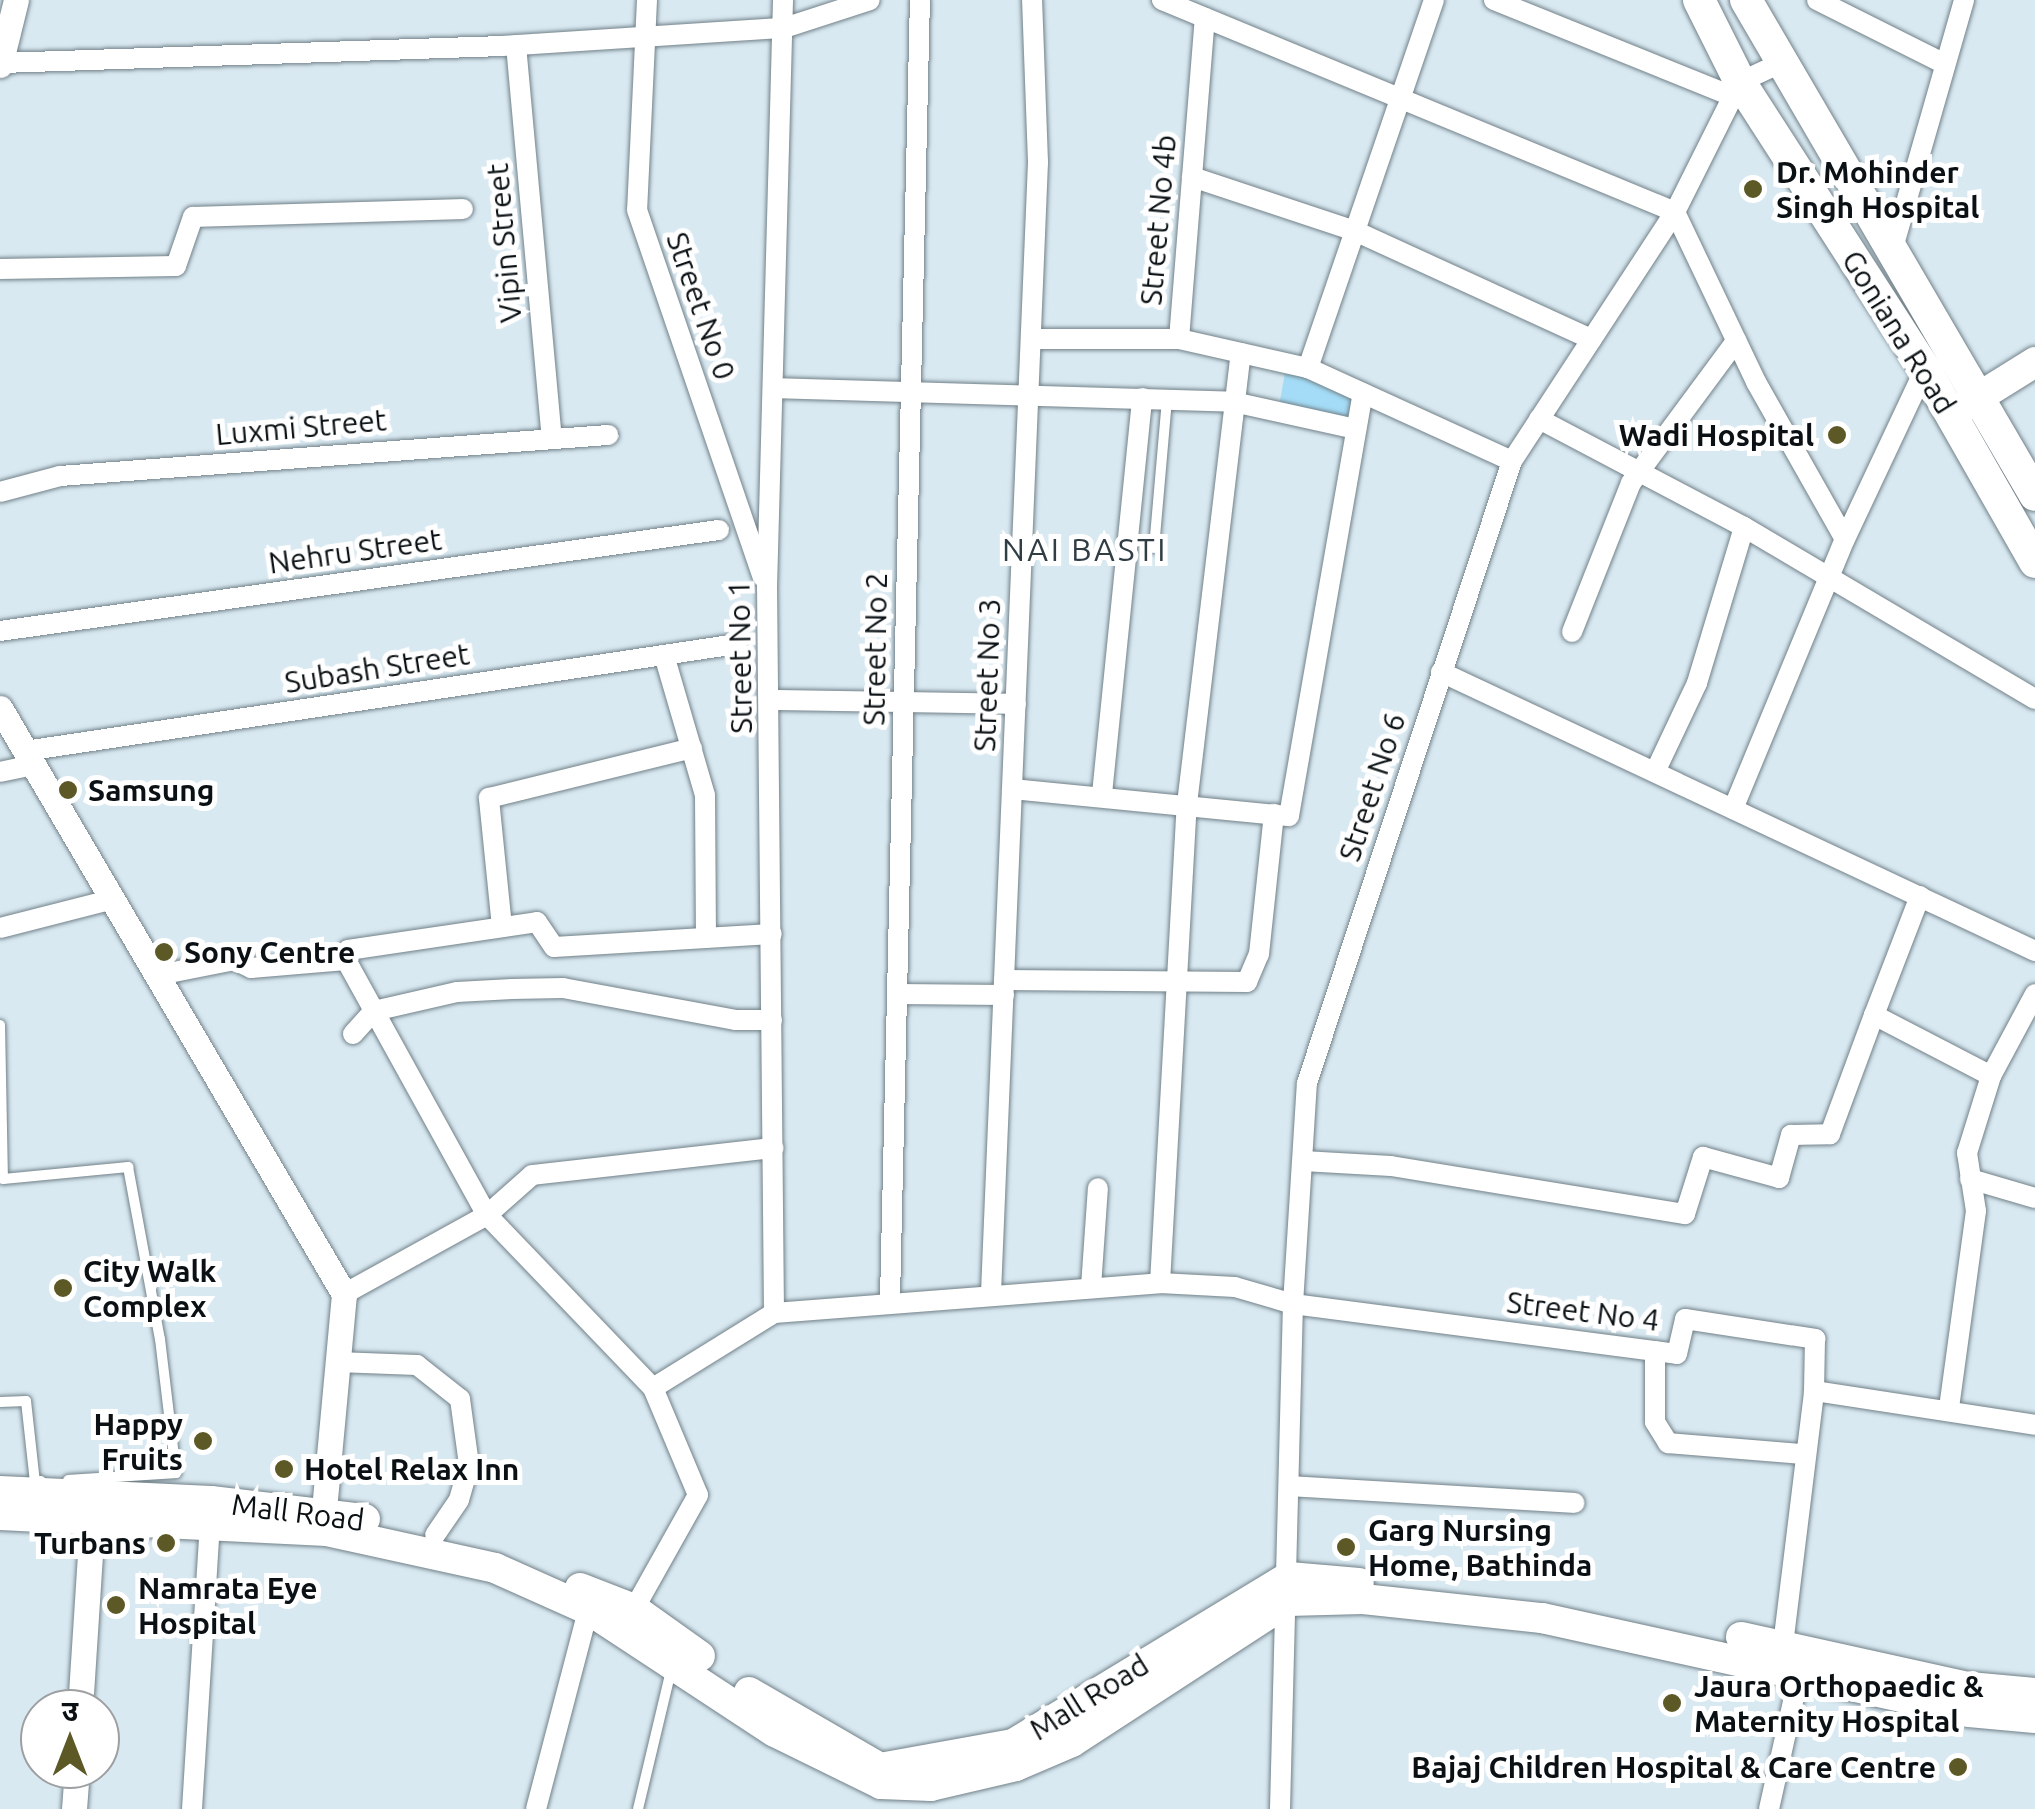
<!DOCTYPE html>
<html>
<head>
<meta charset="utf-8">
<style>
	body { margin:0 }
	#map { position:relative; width:2035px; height:1809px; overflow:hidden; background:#d9e9f2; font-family:Ubuntu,"Noto Sans Devanagari",sans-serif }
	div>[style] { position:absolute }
	.green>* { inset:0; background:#a4dcf7 }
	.roads { filter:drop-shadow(0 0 2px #728188) drop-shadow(0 0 2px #728188) }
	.service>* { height:10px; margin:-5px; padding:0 5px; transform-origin:5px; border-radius:5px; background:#fff }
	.minor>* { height:20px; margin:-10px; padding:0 10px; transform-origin:10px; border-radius:10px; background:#fff }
	.tertiary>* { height:25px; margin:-12.5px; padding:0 12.5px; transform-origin:12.5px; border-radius:12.5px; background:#fff }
	.secondary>* { height:30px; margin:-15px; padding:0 15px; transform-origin:15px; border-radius:15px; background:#fff }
	.primary>* { height:32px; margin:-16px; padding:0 16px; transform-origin:16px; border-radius:16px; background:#fff }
	.dots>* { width:28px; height:28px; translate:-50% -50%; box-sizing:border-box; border:5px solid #fff; border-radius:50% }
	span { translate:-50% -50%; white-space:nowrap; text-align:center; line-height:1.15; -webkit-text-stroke:10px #fff; paint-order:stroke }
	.poi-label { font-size:30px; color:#0a1013; font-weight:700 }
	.left { translate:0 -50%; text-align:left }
	.right { translate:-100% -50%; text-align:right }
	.street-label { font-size:30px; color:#0a1013 }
	.neighbourhood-label { font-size:32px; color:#303d44; letter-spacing:2.5px }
	.north { position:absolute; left:20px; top:1689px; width:100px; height:100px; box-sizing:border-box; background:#fff; border:2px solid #9d9fa1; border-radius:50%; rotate:0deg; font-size:28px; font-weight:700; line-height:40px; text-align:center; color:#0a1013 }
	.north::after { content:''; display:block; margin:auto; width:35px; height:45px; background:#5c5926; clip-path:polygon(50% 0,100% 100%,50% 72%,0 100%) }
</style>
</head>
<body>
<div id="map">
	<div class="green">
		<div style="clip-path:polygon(1287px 361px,1363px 393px,1356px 429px,1278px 412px)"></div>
	</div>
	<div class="roads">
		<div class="service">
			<div style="left:1154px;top:548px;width:150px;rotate:-85deg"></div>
			<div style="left:0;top:1025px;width:154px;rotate:88.9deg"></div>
			<div style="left:3px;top:1179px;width:126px;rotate:-5.5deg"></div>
			<div style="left:128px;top:1167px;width:175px;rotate:79.5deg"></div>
			<div style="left:160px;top:1339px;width:135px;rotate:83.2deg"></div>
			<div style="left:176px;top:1473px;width:108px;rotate:176.3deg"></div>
			<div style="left:0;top:1402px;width:26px;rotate:-2deg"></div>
			<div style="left:26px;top:1401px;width:81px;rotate:83.7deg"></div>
			<div style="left:35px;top:1482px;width:6px;rotate:-9deg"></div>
			<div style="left:638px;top:1809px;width:142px;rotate:-76.6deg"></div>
		</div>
		<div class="minor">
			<div style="left:647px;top:0;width:210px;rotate:92.7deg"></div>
			<div style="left:637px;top:210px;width:388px;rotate:71.1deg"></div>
			<div style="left:1162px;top:0;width:555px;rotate:22.45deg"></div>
			<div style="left:1675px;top:212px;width:188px;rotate:64.5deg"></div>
			<div style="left:1756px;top:382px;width:180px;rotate:60.5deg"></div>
			<div style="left:1434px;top:0;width:389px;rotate:108.9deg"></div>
			<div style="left:1308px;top:368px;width:224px;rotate:24.5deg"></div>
			<div style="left:1494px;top:0;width:261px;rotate:22deg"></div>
			<div style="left:1817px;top:0;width:143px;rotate:26.6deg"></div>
			<div style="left:516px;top:45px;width:394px;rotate:84.8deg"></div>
			<div style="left:1px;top:63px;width:501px;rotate:-1.94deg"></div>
			<div style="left:502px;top:46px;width:283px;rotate:-3.7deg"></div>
			<div style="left:784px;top:28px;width:90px;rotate:-18deg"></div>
			<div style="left:1192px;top:177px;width:172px;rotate:18.3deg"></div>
			<div style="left:1355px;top:231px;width:260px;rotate:24.6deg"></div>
			<div style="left:1893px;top:248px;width:258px;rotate:-74deg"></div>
			<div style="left:0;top:269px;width:176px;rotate:-1deg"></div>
			<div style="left:176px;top:266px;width:52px;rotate:-70.9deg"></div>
			<div style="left:193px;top:217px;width:270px;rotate:-1.7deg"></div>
			<div style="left:1031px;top:339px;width:148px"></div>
			<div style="left:1179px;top:339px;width:322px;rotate:-85.4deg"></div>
			<div style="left:1179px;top:339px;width:132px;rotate:12.7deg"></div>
			<div style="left:773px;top:388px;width:460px;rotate:1.7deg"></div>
			<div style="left:1233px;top:402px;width:126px;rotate:12.4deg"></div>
			<div style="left:1539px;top:419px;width:232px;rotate:27.8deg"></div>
			<div style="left:1744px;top:527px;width:338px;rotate:30.6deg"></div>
			<div style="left:0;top:492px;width:62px;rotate:-14.9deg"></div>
			<div style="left:60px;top:476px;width:550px;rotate:-4.28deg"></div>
			<div style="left:0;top:631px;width:726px;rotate:-8deg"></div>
			<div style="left:1572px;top:632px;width:160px;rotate:-68.4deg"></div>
			<div style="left:1631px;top:483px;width:177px;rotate:-53.5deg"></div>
			<div style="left:664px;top:655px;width:146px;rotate:73.7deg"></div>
			<div style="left:705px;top:795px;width:143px;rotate:89.6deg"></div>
			<div style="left:1441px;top:672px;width:656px;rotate:25.16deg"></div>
			<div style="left:772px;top:700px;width:244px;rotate:0.9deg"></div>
			<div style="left:25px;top:751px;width:720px;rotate:-8.55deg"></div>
			<div style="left:0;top:772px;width:34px;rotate:-12deg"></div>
			<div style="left:1655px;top:772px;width:98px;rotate:-64.7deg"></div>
			<div style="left:1697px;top:683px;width:163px;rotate:-73.2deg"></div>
			<div style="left:1012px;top:789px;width:278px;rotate:5.6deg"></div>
			<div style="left:1289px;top:816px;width:429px;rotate:-80.1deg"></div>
			<div style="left:1102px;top:794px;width:398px;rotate:-84.2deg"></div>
			<div style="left:1733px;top:809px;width:292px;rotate:-67.5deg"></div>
			<div style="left:1845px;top:539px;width:188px;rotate:-64.8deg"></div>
			<div style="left:1920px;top:896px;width:128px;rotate:111.1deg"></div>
			<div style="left:1874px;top:1015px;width:132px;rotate:27.5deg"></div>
			<div style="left:502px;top:927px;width:130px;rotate:-95.8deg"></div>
			<div style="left:489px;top:798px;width:209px;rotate:-13.8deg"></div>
			<div style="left:0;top:928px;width:118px;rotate:-14.3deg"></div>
			<div style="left:346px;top:960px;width:291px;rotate:61.1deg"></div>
			<div style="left:487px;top:1215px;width:60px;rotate:-41.6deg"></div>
			<div style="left:532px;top:1175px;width:243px;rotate:-6.4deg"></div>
			<div style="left:159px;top:975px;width:76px;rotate:-11.3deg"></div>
			<div style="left:234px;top:960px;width:19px;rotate:25deg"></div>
			<div style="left:251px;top:968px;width:95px;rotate:-4.8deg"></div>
			<div style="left:346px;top:960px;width:10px;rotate:-79deg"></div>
			<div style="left:348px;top:950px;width:191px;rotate:-8.4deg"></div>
			<div style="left:537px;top:922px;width:30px;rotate:56deg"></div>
			<div style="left:554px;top:947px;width:218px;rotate:-3.4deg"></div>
			<div style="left:1004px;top:980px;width:243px;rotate:0.5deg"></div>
			<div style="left:1247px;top:982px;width:30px;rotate:-67deg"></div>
			<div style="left:1259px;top:954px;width:141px;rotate:-83.9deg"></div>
			<div style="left:897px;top:994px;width:107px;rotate:0.5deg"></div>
			<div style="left:353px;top:1034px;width:31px;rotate:-48deg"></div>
			<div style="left:374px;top:1011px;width:85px;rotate:-12.9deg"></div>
			<div style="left:457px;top:992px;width:55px;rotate:-3.1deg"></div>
			<div style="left:512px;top:989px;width:51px;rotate:-1.1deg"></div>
			<div style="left:563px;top:988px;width:175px;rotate:10.5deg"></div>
			<div style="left:735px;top:1020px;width:37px"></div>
			<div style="left:1303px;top:1161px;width:88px;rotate:3.3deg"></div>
			<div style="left:1391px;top:1166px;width:298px;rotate:9.3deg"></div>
			<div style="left:1685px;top:1214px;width:60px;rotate:-72.5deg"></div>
			<div style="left:1703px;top:1157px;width:79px;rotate:15.4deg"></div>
			<div style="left:1779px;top:1178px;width:45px;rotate:-74.4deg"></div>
			<div style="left:1791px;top:1135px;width:39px;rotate:-1deg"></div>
			<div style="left:1830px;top:1134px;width:127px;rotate:-69.7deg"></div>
			<div style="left:1970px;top:1179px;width:68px;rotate:16.3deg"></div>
			<div style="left:1160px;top:1283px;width:480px;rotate:-86.8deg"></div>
			<div style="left:1187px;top:804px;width:454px;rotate:-83.2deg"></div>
			<div style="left:1091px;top:1287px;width:99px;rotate:-86deg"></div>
			<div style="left:991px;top:1293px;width:1132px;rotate:-87.62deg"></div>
			<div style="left:1038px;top:162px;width:162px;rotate:-92.1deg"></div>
			<div style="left:344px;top:1294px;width:163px;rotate:-28.9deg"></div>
			<div style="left:487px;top:1215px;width:240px;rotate:46.2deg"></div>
			<div style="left:653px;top:1388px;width:116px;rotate:67.2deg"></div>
			<div style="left:698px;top:1495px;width:131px;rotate:119.3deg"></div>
			<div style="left:890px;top:1299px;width:1299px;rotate:-88.68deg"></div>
			<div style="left:774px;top:1313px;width:725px;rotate:-90.55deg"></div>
			<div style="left:767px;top:588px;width:588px;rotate:-88.44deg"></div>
			<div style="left:1655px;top:1351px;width:71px;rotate:90deg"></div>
			<div style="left:1655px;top:1422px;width:25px;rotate:58deg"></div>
			<div style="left:1668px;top:1443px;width:135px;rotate:4.7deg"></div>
			<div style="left:337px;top:1362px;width:80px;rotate:2.1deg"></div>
			<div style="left:417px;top:1365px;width:55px;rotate:38.3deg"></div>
			<div style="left:460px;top:1399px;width:67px;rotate:82.2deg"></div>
			<div style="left:469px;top:1465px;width:36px;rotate:106deg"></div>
			<div style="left:459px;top:1500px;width:42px;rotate:124.4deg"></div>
			<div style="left:653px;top:1388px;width:142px;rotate:-31.8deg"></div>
			<div style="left:774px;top:1313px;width:387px;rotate:-4.4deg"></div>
			<div style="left:1160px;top:1283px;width:75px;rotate:3.1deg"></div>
			<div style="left:1235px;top:1287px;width:60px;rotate:16.3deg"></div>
			<div style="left:1293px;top:1304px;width:387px;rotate:7.4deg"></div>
			<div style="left:1677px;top:1354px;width:36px;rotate:-77deg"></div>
			<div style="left:1685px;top:1319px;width:132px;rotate:8.7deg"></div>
			<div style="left:1815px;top:1339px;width:52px;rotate:91.1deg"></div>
			<div style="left:1814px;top:1391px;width:224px;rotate:8.7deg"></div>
			<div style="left:1949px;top:1408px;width:199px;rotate:-82.2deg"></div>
			<div style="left:1976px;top:1211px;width:59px;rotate:-98.8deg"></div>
			<div style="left:1967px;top:1153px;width:81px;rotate:-72.7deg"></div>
			<div style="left:1991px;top:1076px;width:93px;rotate:-61.8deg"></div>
			<div style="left:1290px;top:1486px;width:285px;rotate:3.4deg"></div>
			<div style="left:1783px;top:1645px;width:256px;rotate:-83deg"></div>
			<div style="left:192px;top:1809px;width:288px;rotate:-86.4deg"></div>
			<div style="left:536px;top:1809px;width:216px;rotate:-75.3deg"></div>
			<div style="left:1280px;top:1809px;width:505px;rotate:-88.53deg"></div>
			<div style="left:1293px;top:1304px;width:221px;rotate:-86.4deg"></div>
			<div style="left:1307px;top:1083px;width:655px;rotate:-71.76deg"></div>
			<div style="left:1512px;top:461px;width:298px;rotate:-56.8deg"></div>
			<div style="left:1675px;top:212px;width:145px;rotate:-63.4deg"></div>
			<div style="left:1740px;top:82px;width:45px;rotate:-24.9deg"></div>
			<div style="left:1769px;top:1809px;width:142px;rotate:-77.4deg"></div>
		</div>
		<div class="tertiary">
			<div style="left:0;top:65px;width:67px;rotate:-76.2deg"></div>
			<div style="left:0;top:708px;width:680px;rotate:59.59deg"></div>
			<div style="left:344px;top:1294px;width:216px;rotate:95.3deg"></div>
			<div style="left:80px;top:1709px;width:188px;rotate:-86.3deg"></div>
			<div style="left:74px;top:1809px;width:40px;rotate:-85.7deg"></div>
		</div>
		<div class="secondary">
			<div style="left:1958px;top:410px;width:91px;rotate:-31.9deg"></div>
			<div style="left:0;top:1491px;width:211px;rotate:2.7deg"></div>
			<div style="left:211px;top:1501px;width:155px;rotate:6.7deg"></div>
			<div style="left:0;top:1515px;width:327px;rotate:2.8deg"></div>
			<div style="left:327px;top:1531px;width:172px;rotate:12.4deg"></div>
			<div style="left:495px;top:1568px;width:103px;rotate:24.1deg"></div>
			<div style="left:589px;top:1610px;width:222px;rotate:33.3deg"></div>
			<div style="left:775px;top:1732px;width:118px;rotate:26.1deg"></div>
			<div style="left:881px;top:1784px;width:50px;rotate:2.3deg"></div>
			<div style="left:931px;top:1786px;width:87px;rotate:-13.2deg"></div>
			<div style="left:1016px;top:1766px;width:61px;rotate:-23.2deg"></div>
			<div style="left:1072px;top:1742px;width:258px;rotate:-33.1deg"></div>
			<div style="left:1288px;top:1601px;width:75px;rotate:-1.5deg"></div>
			<div style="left:1363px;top:1599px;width:180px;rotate:6.1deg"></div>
			<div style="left:1542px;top:1618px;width:437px;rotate:12.4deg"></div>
			<div style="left:1969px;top:1712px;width:66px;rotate:5.2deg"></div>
			<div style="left:580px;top:1588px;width:58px;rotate:21.3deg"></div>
			<div style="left:634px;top:1609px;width:81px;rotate:35.5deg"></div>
			<div style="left:1741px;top:1637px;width:233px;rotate:12.4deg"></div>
			<div style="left:1969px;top:1687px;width:66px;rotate:5.2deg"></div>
			<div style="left:749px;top:1692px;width:151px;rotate:30.1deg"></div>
			<div style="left:880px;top:1768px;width:135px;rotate:-10.2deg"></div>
			<div style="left:1013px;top:1744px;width:323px;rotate:-31.2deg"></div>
			<div style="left:1289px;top:1577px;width:70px;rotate:4.9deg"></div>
		</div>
		<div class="primary">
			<div style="left:1699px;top:0;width:92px;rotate:63.4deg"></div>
			<div style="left:1740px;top:82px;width:341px;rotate:57.2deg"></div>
			<div style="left:1925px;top:369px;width:222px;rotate:60.3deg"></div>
			<div style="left:1746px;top:0;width:573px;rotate:59.72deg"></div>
		</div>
	</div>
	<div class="dots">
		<div style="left:1753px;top:189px;background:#5c5926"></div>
		<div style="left:1837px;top:435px;background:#5c5926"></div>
		<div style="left:68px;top:790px;background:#5c5926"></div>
		<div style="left:164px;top:952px;background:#5c5926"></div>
		<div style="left:63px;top:1288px;background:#5c5926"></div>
		<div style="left:203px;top:1441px;background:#5c5926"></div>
		<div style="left:284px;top:1469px;background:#5c5926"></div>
		<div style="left:166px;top:1543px;background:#5c5926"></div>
		<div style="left:1346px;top:1547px;background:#5c5926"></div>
		<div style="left:116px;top:1605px;background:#5c5926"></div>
		<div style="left:1672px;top:1703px;background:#5c5926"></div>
		<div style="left:1958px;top:1767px;background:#5c5926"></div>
	</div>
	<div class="poi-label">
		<span class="left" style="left:1776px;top:189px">Dr. Mohinder<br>Singh Hospital</span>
		<span class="right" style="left:1814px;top:435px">Wadi Hospital</span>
		<span class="left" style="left:88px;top:790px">Samsung</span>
		<span class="left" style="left:184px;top:952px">Sony Centre</span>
		<span class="left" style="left:83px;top:1288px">City Walk<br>Complex</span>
		<span class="right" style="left:183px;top:1441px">Happy<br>Fruits</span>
		<span class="left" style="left:304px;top:1469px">Hotel Relax Inn</span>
		<span class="left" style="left:1368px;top:1547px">Garg Nursing<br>Home, Bathinda</span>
		<span class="right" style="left:146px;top:1543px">Turbans</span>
		<span class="left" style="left:138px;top:1605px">Namrata Eye<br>Hospital</span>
		<span class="left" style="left:1694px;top:1703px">Jaura Orthopaedic &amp;<br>Maternity Hospital</span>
		<span class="right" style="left:1936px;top:1767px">Bajaj Children Hospital &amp; Care Centre</span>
	</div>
	<div class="street-label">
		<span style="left:1158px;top:220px;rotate:-85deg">Street No 4b</span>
		<span style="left:504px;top:243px;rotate:-95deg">Vipin Street</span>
		<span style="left:701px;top:306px;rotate:71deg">Street No 0</span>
		<span style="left:1899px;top:332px;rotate:58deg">Goniana Road</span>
		<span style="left:301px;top:427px;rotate:-5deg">Luxmi Street</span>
		<span style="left:355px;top:551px;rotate:-8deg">Nehru Street</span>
		<span style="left:875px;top:649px;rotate:-89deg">Street No 2</span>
		<span style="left:740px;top:657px;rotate:-91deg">Street No 1</span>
		<span style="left:377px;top:668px;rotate:-9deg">Subash Street</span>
		<span style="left:987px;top:675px;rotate:-88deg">Street No 3</span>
		<span style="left:1372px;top:787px;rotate:-72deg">Street No 6</span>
		<span style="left:1583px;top:1311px;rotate:7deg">Street No 4</span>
		<span style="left:298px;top:1512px;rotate:7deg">Mall Road</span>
		<span style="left:1089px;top:1697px;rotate:-32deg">Mall Road</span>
	</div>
	<div class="neighbourhood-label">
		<span style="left:1085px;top:549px">NAI BASTI</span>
	</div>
	<div class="north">उ</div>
</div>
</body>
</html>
